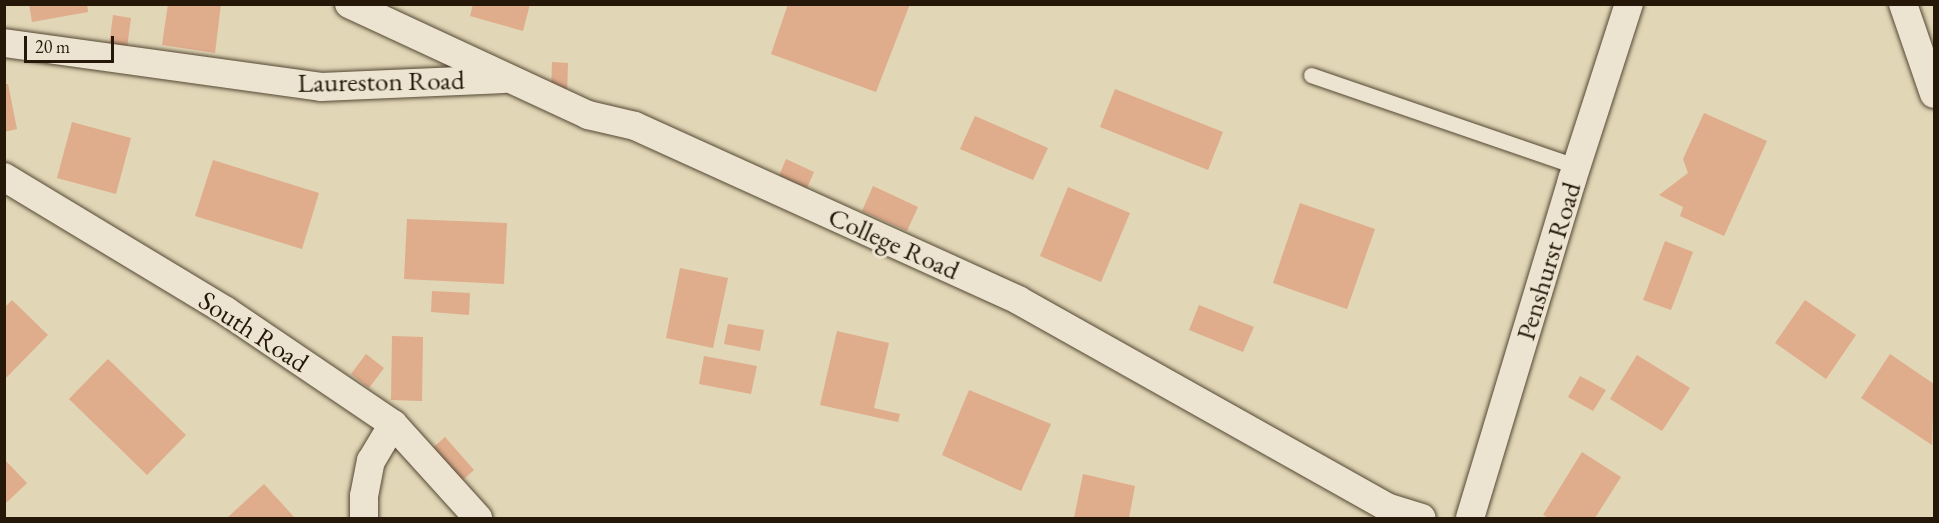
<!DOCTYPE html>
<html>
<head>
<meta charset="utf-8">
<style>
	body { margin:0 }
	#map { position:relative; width:1939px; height:523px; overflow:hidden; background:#e1d6b6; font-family:"EB Garamond",serif }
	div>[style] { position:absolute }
	.building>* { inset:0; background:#dfac8c }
	.roads { filter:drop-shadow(0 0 2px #544834) drop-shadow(0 0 2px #544834) }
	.lane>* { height:15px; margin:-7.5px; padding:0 7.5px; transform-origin:7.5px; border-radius:7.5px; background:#ece4d0 }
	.street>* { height:28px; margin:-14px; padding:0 14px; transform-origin:14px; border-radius:14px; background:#ece4d0 }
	span { translate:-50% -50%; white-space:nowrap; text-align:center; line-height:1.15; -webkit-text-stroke:6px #ece4d0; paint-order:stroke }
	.street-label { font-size:27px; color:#251809 }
	.frame { position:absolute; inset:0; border:6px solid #251809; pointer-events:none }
	.scale { position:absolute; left:24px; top:36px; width:90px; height:27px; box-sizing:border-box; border:3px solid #251809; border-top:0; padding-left:8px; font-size:18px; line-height:21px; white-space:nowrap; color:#251809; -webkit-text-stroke:4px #ece4d0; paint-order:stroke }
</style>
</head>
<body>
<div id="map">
	<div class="building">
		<div style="clip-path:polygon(29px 4px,87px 4px,88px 12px,32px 22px)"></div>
		<div style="clip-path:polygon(168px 4px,221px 4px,215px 53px,162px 45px)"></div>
		<div style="clip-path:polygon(473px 4px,530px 4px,523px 31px,470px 16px)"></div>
		<div style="clip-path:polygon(788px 4px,910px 4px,876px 92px,771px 54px)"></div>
		<div style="clip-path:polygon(113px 15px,131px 18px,127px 48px,109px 46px)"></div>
		<div style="clip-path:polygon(552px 62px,568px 63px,567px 96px,551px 95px)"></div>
		<div style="clip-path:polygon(4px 84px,8px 84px,17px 129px,4px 132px)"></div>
		<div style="clip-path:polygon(1115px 89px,1223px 132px,1208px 170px,1100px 127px)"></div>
		<div style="clip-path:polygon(1704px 113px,1767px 141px,1724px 236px,1680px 216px,1683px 207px,1659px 195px,1688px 173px,1683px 159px)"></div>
		<div style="clip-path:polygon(975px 116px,1048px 148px,1033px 180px,960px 149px)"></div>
		<div style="clip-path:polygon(72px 122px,131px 138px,116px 194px,57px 178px)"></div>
		<div style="clip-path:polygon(786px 159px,814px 172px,807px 188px,779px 176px)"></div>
		<div style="clip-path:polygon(213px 160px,319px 193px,302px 249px,195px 216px)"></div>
		<div style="clip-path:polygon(873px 186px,918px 207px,907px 231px,862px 211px)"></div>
		<div style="clip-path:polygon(1068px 187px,1130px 213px,1101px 282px,1040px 256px)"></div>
		<div style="clip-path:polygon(1300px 203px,1375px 229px,1347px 309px,1273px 283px)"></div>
		<div style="clip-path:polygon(407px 219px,507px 223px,504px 284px,404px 279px)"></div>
		<div style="clip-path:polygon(1665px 241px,1693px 252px,1671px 310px,1643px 300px)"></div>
		<div style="clip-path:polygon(680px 268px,728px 278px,713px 348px,666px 338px)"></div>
		<div style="clip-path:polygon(432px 291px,470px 293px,469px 315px,431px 312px)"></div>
		<div style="clip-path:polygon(12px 300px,48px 335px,4px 380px,4px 308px)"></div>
		<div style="clip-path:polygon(1805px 300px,1856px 335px,1826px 379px,1775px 343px)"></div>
		<div style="clip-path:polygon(1199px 305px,1254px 327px,1243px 352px,1189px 330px)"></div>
		<div style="clip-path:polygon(728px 324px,764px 330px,760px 351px,724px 344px)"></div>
		<div style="clip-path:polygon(837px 331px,889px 343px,874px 408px,900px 414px,898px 422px,820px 405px)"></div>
		<div style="clip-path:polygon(392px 336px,423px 337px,422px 401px,391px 400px)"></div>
		<div style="clip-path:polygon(366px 354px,384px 368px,369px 388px,351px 374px)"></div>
		<div style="clip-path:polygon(1890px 354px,1934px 384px,1932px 445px,1861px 398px)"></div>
		<div style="clip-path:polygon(1637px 355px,1690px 388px,1662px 431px,1610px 399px)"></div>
		<div style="clip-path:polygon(704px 356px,757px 366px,751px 394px,699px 384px)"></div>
		<div style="clip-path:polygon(108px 359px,186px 435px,147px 475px,69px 399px)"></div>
		<div style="clip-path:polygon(1580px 376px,1606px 390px,1593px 411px,1568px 397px)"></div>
		<div style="clip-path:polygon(969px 390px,1051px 424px,1021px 491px,942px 455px)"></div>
		<div style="clip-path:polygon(445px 437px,474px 470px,456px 486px,427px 453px)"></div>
		<div style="clip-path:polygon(1582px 452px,1621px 477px,1595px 518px,1549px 518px,1543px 515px)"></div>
		<div style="clip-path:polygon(4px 459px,27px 483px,4px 505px)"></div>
		<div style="clip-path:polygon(1083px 474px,1135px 486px,1129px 518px,1074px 518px)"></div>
		<div style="clip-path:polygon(264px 484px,295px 518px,227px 518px)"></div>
	</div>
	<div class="roads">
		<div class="lane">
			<div style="left:1311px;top:75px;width:280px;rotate:19deg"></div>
		</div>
		<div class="street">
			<div style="left:349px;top:4px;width:264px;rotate:24.9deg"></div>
			<div style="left:588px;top:115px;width:48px;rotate:13.2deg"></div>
			<div style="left:635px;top:126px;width:421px;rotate:24.4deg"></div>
			<div style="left:1018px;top:300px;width:425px;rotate:29.3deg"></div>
			<div style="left:1389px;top:508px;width:34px;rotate:17deg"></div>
			<div style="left:1903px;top:4px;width:95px;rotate:71deg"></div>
			<div style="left:4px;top:43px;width:320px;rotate:7.9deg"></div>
			<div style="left:321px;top:87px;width:182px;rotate:-2.5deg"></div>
			<div style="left:4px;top:177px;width:259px;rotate:31.1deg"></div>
			<div style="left:226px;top:311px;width:202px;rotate:34.1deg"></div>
			<div style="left:393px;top:424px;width:127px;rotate:47.9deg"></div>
			<div style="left:364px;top:518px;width:22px;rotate:-90deg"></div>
			<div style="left:364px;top:496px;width:36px;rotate:-79deg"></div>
			<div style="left:371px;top:461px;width:43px;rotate:-59.3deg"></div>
			<div style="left:1470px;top:518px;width:353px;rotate:-73.2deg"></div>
			<div style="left:1572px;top:180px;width:185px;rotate:-72.1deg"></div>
		</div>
	</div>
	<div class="street-label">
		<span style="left:381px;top:81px;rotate:-1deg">Laureston Road</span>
		<span style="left:894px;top:243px;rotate:24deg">College Road</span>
		<span style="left:1548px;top:261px;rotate:-73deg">Penshurst Road</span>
		<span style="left:254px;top:331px;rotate:33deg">South Road</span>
	</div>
	<div class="frame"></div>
	<div class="scale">20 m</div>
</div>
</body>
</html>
